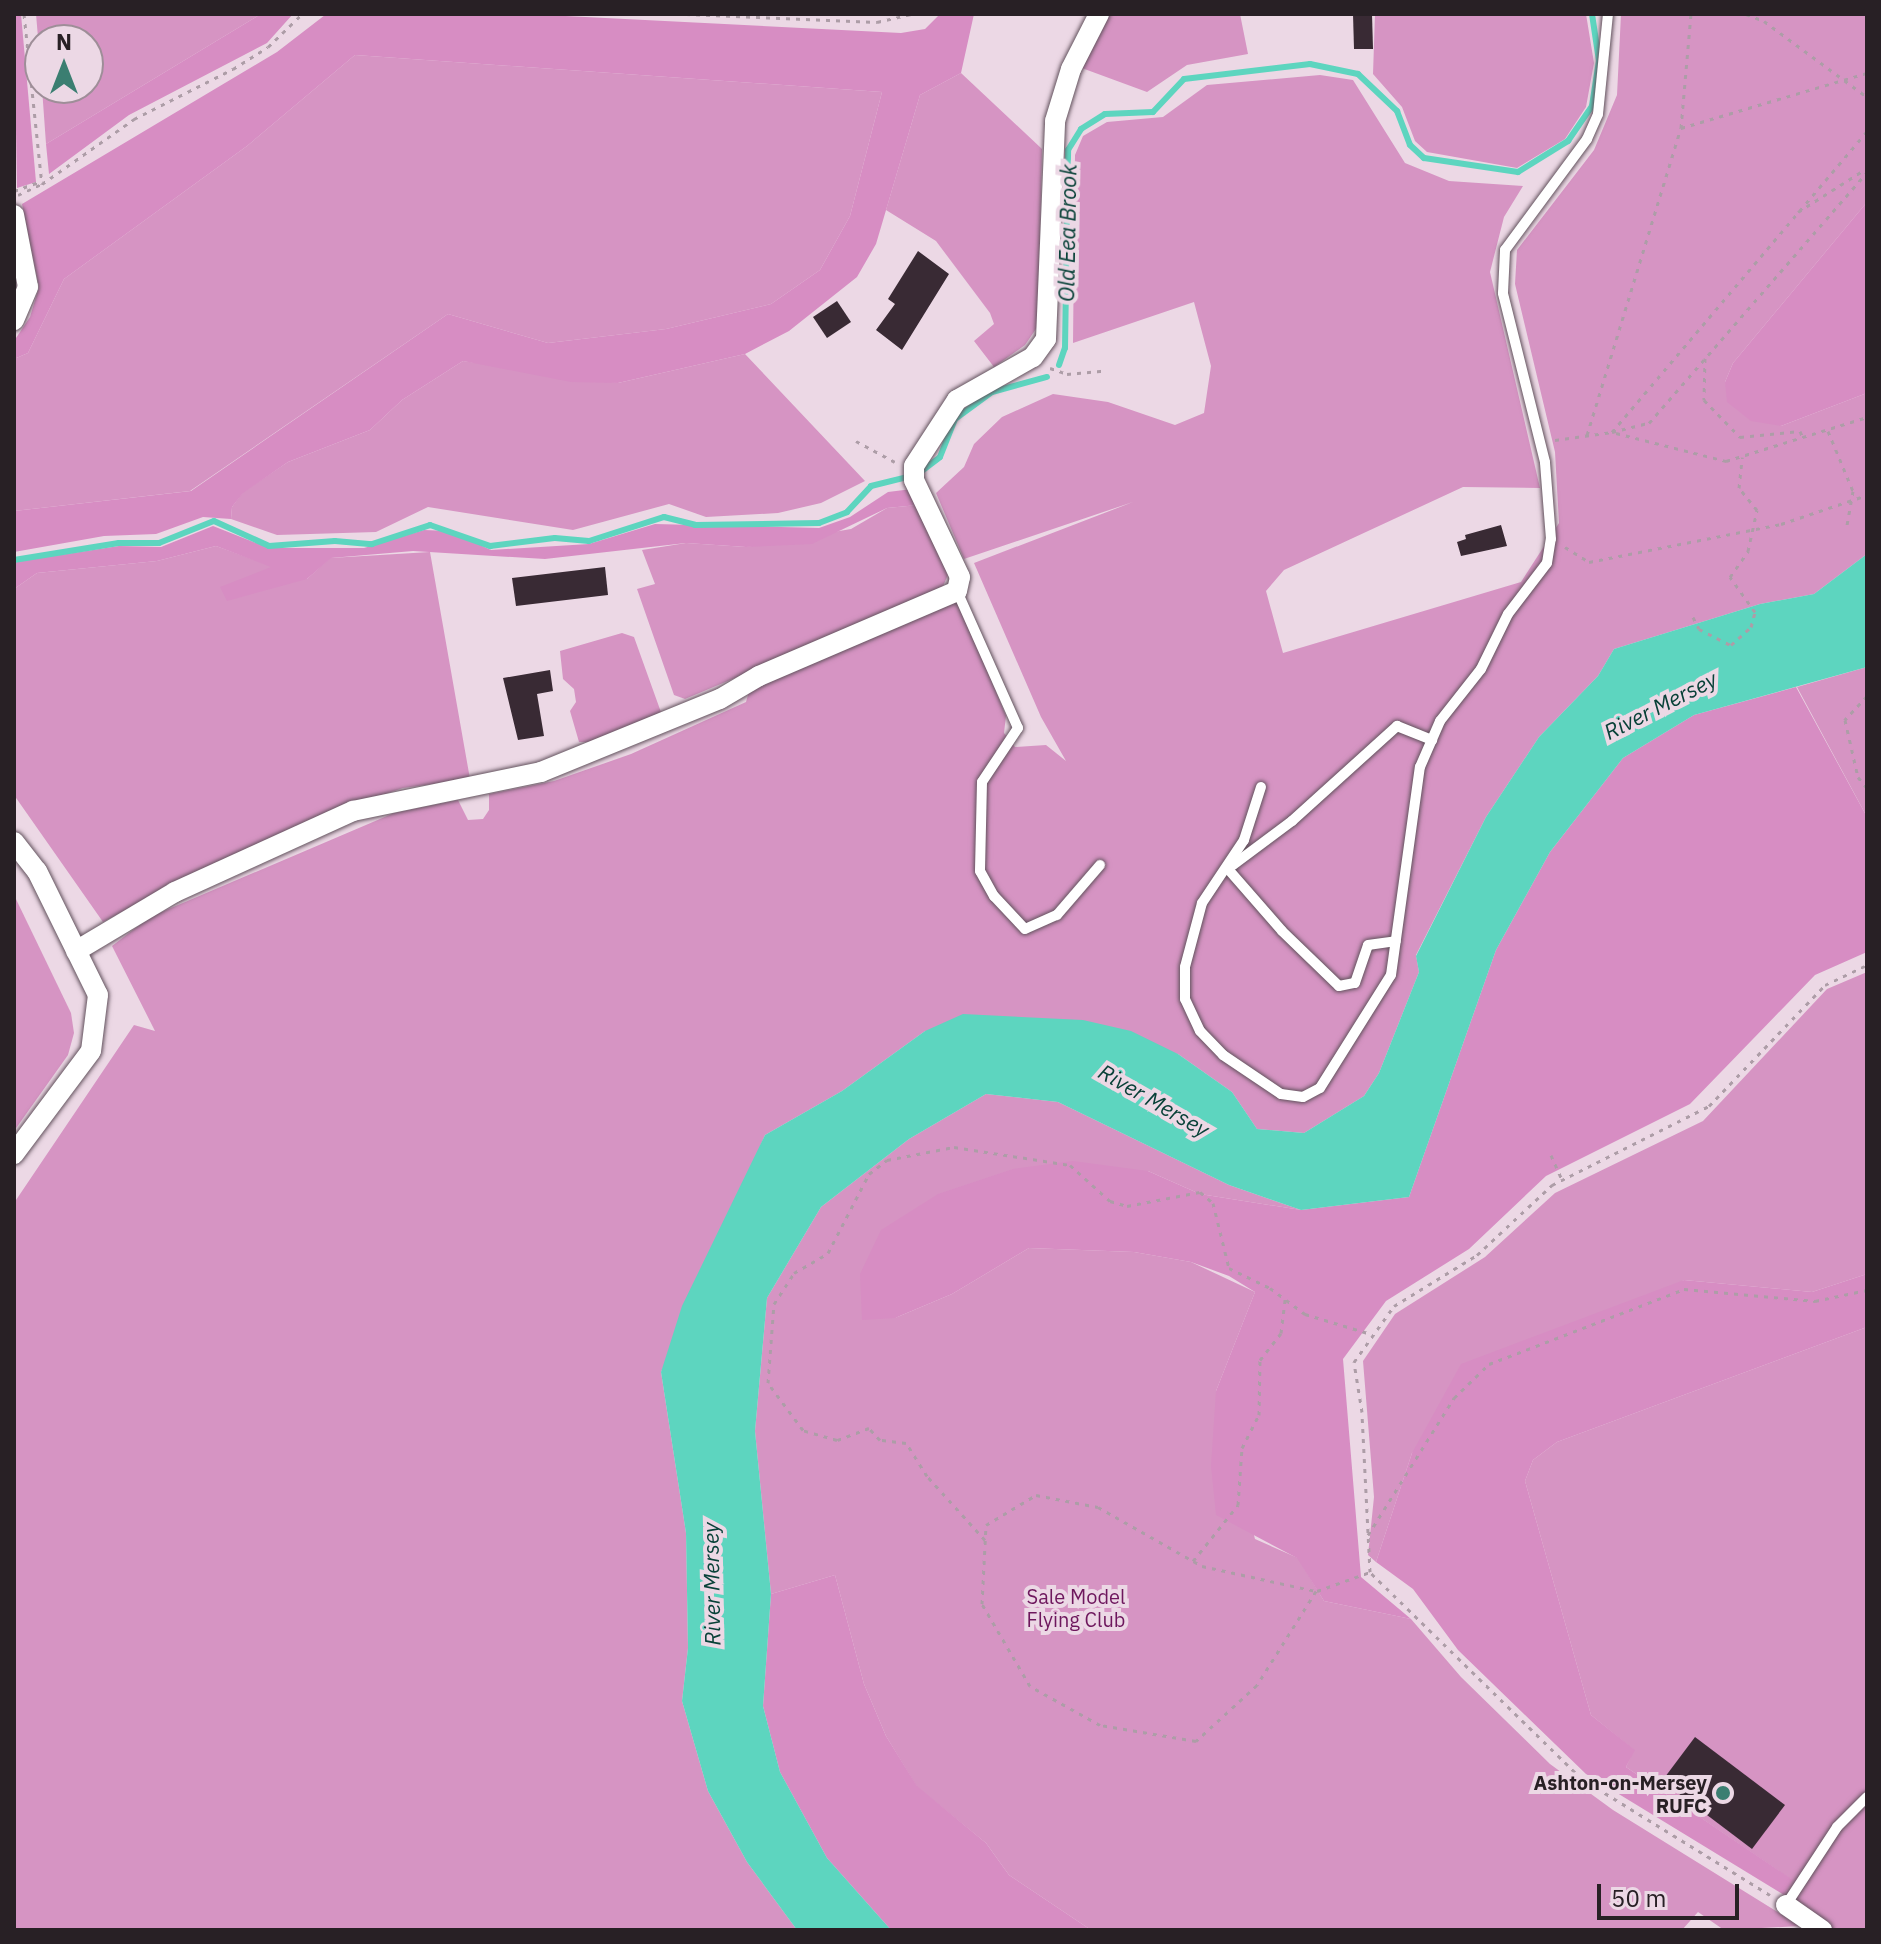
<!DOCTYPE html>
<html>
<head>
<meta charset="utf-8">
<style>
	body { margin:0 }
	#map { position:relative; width:1881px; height:1944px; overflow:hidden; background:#ecd8e5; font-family:"IBM Plex Sans",sans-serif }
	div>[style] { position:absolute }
	.green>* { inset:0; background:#d694c3 }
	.forest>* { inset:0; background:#d78dc3 }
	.water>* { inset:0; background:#5dd5bf }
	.stream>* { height:6px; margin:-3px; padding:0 3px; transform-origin:3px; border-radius:3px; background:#5dd5bf }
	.building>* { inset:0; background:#392a34 }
	.path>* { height:3px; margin-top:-1.5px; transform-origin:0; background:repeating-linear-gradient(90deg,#ad9da7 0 4px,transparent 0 10px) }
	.roads { filter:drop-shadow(0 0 2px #62525d) drop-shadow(0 0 2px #62525d) }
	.lane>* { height:10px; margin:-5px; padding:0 5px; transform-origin:5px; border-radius:5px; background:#fff }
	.street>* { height:20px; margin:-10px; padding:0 10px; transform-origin:10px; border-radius:10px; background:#fff }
	.dots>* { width:22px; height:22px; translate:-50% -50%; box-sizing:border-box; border:4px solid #ecd8e5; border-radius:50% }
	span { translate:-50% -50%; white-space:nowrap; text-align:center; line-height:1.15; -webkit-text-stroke:8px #ecd8e5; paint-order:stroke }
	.park-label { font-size:20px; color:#6e175d }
	.poi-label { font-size:20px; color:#282025; font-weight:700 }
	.right { translate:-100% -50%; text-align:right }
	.water-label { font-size:22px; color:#084138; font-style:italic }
	.frame { position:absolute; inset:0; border:16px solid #282025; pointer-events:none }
	.north { position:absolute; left:24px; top:24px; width:80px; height:80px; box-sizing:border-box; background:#ecd8e5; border:2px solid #9e8e98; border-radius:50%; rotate:0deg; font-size:22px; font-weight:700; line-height:32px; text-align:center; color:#282025 }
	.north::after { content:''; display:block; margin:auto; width:28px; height:36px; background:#3b7e71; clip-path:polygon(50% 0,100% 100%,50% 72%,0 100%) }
	.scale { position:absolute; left:1597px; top:1884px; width:142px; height:36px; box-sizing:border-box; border:4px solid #282025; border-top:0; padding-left:10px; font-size:24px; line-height:28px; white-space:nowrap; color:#282025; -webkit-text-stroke:6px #ecd8e5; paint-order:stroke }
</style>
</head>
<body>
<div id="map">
	<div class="green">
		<div style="clip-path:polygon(36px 14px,261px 14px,46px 144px,42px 88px,88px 88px,88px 40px,40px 40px,40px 61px)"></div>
		<div style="clip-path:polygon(1107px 14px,1240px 14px,1248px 54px,1187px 65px,1147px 92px,1079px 67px)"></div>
		<div style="clip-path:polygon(1375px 14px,1586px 14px,1594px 63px,1586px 107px,1565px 139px,1517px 168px,1427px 152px,1415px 141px,1402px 107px,1373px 74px)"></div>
		<div style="clip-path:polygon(1621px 14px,1867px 14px,1867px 202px,1733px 363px,1725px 382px,1781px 426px,1867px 393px,1867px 554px,1814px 594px,1760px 604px,1614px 649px,1598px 676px,1539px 737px,1486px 817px,1416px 955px,1419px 972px,1379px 1073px,1364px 1096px,1304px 1133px,1257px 1129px,1232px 1092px,1178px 1054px,925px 1031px,842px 1091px,765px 1135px,661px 1372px,686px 1533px,688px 1648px,682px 1701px,708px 1791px,747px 1862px,797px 1930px,14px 1930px,14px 1203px,134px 1025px,155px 1031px,112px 946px,150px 917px,394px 813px,458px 800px,468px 820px,483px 819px,489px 810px,489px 794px,554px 781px,631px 754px,746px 702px,750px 688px,959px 601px,1006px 716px,1004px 733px,1015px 747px,1046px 745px,1066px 761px,1041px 717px,974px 563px,1133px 502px,964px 559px,936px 493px,964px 467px,974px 444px,1002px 417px,1053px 394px,1108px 402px,1175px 425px,1204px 413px,1211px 366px,1194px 302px,1073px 343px,1075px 155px,1083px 136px,1107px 122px,1163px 117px,1207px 85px,1320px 75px,1353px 80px,1405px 163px,1449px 181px,1523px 186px,1504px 217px,1490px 272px,1540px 488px,1463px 487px,1284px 570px,1266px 591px,1283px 653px,1521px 582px,1559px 523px,1555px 452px,1515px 284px,1517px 250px,1594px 150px,1617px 95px)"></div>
		<div style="clip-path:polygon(355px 55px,882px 92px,850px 216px,820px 270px,771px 304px,666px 329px,548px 343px,448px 314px,190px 491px,14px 511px,14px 359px,28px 353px,64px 279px,247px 146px)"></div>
		<div style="clip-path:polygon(961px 73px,1042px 149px,1038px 326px,1025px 345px,994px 367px,974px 341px,994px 324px,990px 313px,936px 241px,886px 210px,920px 95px)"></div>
		<div style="clip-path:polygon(745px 354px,865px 481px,821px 503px,778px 513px,706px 517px,669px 504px,573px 530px,428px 507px,376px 532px,277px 535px,231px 519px,232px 507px,243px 492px,288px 462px,370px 430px,402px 400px,463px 361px,618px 383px)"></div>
		<div style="clip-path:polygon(918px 505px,950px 570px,941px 591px,685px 699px,674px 695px,637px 589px,655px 584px,642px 550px,686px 543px,746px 547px,851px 529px,887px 508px)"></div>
		<div style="clip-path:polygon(216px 546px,307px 579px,330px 558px,430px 552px,470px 779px,403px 788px,350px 806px,197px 872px,103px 922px,14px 795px,14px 589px,37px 573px,157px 561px)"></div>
		<div style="clip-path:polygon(622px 633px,634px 637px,662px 715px,597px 742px,579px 742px,570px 711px,576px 702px,574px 689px,563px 679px,560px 651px)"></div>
		<div style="clip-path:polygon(1867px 667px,1867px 817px,1797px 687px)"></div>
		<div style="clip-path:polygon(14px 895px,71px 1013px,74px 1033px,68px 1055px,14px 1131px)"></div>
		<div style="clip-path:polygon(1867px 972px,1867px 1274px,1812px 1292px,1684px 1280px,1412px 1453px,1376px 1562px,1368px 1555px,1374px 1497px,1363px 1361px,1395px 1314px,1485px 1257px,1555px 1193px,1703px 1121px,1827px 989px)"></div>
		<div style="clip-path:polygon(986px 1094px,1058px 1102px,1229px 1185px,1301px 1210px,1200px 1194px,1148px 1171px,895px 1318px,952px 1294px,1029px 1248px,1134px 1252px,1191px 1262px,1255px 1292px,1216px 1391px,1255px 1539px,1298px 1558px,1324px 1601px,1411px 1619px,1461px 1677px,1550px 1764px,1613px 1810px,1800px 1926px,1724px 1930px,1698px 1912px,1682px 1930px,1091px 1930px,1009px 1875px,986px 1843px,917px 1787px,886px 1736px,864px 1684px,835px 1575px,771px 1594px,755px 1431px,767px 1298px,821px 1207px,909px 1139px)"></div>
		<div style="clip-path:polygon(1867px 1327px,1867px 1930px,1834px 1930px,1784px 1895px,1792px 1880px,1626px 1767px,1634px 1750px,1591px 1715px,1525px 1481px,1533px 1460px,1557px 1442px)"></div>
	</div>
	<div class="forest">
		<div style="clip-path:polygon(14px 14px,21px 14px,36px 182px,17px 188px)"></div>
		<div style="clip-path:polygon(261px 14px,293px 14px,267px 43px,129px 115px,49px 174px,46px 144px)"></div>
		<div style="clip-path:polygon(526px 14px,901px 33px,925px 29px,940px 14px,974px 14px,961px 73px,920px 95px,876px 244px,857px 277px,789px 331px,745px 354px,618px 383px,571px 382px,463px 361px,402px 400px,370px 430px,288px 462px,243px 493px,232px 507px,231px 519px,203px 517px,156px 534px,104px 536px,14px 552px,14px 511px,191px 491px,448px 314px,548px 343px,666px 329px,771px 304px,820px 270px,850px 216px,882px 92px,355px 55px,247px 146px,64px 279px,28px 353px,14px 359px,14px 341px,30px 317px,39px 287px,22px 204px,277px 52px,325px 15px)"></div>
		<div style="clip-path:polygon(1867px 202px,1867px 393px,1781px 426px,1751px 421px,1727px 402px,1725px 382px,1733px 363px)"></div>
		<div style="clip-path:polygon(912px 489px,918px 505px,887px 508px,812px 544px,746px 547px,686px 543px,545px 559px,413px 551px,331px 558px,307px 579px,227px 601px,220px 587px,271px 567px,216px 546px,157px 561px,37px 573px,14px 589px,14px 563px,20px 561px,119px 546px,161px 547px,213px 526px,269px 548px,364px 548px,424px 530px,449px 531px,491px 550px,589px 544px,655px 524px,819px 528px,850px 517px,888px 492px)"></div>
		<div style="clip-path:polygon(1796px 687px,1867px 817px,1867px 952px,1815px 975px,1690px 1104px,1546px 1176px,1469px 1249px,1386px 1301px,1343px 1359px,1361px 1577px,1411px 1619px,1324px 1601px,1297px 1558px,1216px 1515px,1211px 1466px,1216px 1391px,1255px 1292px,1229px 1276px,1191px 1262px,1134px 1252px,1029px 1248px,952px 1294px,895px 1318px,862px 1320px,860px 1274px,881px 1230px,938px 1194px,1013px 1169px,1073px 1161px,1148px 1171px,1200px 1194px,1301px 1210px,1409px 1197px,1496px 950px,1550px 852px,1623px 758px,1694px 715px)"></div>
		<div style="clip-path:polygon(1867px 1274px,1867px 1327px,1557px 1442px,1533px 1460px,1525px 1481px,1591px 1715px,1635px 1750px,1626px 1767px,1793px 1880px,1784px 1895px,1586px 1774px,1458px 1650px,1413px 1589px,1376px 1562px,1412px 1453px,1461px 1364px,1684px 1280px,1812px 1292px)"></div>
		<div style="clip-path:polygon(835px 1575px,864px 1684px,886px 1736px,917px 1786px,986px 1843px,1009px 1875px,1091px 1930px,891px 1930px,827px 1858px,780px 1772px,763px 1706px,771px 1594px)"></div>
	</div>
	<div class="water">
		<div style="clip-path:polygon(1867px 554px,1867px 667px,1694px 715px,1623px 758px,1550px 852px,1496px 950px,1409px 1197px,1301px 1210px,1229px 1185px,1058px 1102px,986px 1094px,909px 1139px,821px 1207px,767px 1298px,755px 1431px,771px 1594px,763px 1706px,780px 1772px,827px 1858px,891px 1930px,797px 1930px,747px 1862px,708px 1791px,682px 1701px,688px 1648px,686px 1533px,661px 1372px,682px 1306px,765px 1135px,842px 1091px,925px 1031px,963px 1014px,1083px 1020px,1131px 1031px,1178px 1054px,1232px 1092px,1257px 1129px,1304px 1133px,1364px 1096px,1379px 1073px,1419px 972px,1416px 956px,1486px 817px,1539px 737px,1598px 676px,1614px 649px,1760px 604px,1814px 594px)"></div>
	</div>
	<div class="stream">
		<div style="left:1059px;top:365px;width:18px;rotate:-71deg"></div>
		<div style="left:1065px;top:348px;width:198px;rotate:-89.1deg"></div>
		<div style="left:1068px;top:150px;width:25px;rotate:-58deg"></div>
		<div style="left:1081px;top:129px;width:28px;rotate:-32deg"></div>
		<div style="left:1105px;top:114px;width:48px;rotate:-2.4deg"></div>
		<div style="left:1153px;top:112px;width:45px;rotate:-46.8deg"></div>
		<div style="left:1184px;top:79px;width:127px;rotate:-6.8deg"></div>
		<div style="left:1310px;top:64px;width:49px;rotate:11.8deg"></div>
		<div style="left:1358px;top:74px;width:54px;rotate:43.5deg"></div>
		<div style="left:1397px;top:111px;width:36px;rotate:69deg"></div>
		<div style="left:1410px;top:145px;width:19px;rotate:43deg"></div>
		<div style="left:1424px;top:158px;width:95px;rotate:8.5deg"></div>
		<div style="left:1518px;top:172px;width:59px;rotate:-31.8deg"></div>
		<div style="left:1568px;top:141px;width:42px;rotate:-55.6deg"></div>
		<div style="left:1592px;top:106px;width:46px;rotate:-81.2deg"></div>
		<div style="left:1599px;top:61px;width:48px;rotate:-98.5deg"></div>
		<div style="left:919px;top:473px;width:26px;rotate:-37deg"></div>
		<div style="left:940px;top:457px;width:41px;rotate:-68.5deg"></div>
		<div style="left:955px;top:419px;width:46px;rotate:-36.1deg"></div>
		<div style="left:992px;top:392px;width:57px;rotate:-15.3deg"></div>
		<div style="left:14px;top:560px;width:106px;rotate:-9.2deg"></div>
		<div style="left:119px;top:543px;width:40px"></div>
		<div style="left:159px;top:543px;width:59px;rotate:-21.8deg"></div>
		<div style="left:214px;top:521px;width:60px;rotate:24.4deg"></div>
		<div style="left:269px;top:546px;width:66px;rotate:-4.3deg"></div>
		<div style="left:335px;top:541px;width:37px;rotate:5deg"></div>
		<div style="left:372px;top:544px;width:61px;rotate:-18.1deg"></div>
		<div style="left:430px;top:525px;width:64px;rotate:19.3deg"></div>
		<div style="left:490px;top:546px;width:65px;rotate:-7deg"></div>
		<div style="left:555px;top:538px;width:34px;rotate:5deg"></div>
		<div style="left:589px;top:541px;width:79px;rotate:-17.7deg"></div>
		<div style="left:664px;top:517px;width:32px;rotate:14deg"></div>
		<div style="left:695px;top:525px;width:124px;rotate:-0.9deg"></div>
		<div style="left:819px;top:523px;width:30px;rotate:-21deg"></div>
		<div style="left:847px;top:512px;width:35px;rotate:-47deg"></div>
		<div style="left:871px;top:486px;width:38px;rotate:-14deg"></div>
	</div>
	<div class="building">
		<div style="clip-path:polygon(1353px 14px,1372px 14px,1373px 49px,1354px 49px)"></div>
		<div style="clip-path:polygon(918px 251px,949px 274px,902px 350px,876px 330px,895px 304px,888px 299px)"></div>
		<div style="clip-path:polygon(837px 301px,851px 322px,827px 338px,813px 317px)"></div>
		<div style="clip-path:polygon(1501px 525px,1507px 546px,1461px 556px,1457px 542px,1466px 539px,1465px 535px)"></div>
		<div style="clip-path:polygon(605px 567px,608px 595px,516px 606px,512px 578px)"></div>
		<div style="clip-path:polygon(550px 670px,553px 691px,537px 694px,544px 736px,518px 740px,503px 678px)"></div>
		<div style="clip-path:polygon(1695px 1737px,1785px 1805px,1752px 1849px,1662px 1781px)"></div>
	</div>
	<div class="path">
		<div style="left:24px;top:14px;width:171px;rotate:84deg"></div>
		<div style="left:686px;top:14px;width:191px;rotate:2.4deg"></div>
		<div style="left:877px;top:22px;width:35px;rotate:-13deg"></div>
		<div style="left:1746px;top:14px;width:19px;rotate:21deg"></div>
		<div style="left:1764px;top:21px;width:128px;rotate:36.4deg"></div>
		<div style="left:1681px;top:128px;width:194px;rotate:-16.5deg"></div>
		<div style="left:14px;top:191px;width:30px;rotate:-20deg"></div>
		<div style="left:18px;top:195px;width:26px;rotate:-25deg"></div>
		<div style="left:42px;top:184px;width:113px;rotate:-35.2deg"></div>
		<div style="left:134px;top:119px;width:111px;rotate:-26.8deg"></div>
		<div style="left:233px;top:69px;width:41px;rotate:-32.2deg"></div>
		<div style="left:268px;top:47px;width:47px;rotate:-44.1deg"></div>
		<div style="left:1798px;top:212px;width:82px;rotate:-32.5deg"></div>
		<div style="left:1705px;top:358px;width:42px;rotate:91.4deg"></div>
		<div style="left:1704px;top:400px;width:52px;rotate:45.8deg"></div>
		<div style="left:1740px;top:437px;width:60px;rotate:-5.7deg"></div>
		<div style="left:1800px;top:431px;width:8px;rotate:67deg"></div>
		<div style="left:1050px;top:368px;width:18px;rotate:19deg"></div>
		<div style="left:1067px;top:374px;width:36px;rotate:-5deg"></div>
		<div style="left:1828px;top:431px;width:65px;rotate:67.4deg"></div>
		<div style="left:1853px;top:491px;width:39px;rotate:100deg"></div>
		<div style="left:1612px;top:432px;width:38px;rotate:-14deg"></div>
		<div style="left:1649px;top:423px;width:332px;rotate:-49deg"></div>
		<div style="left:1616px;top:433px;width:114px;rotate:14.3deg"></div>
		<div style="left:1726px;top:461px;width:148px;rotate:-17.3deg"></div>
		<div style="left:1587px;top:435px;width:321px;rotate:-73deg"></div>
		<div style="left:1681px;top:128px;width:114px;rotate:-85deg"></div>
		<div style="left:1555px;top:440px;width:58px;rotate:-8deg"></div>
		<div style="left:1612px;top:432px;width:394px;rotate:-49.7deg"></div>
		<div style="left:856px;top:441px;width:44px;rotate:28.3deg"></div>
		<div style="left:1565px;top:547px;width:28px;rotate:32deg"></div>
		<div style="left:1589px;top:562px;width:196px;rotate:-11.2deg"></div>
		<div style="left:1781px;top:524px;width:91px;rotate:-18.6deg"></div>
		<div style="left:1693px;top:617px;width:13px;rotate:63deg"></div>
		<div style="left:1699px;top:629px;width:36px;rotate:27deg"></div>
		<div style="left:1731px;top:645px;width:27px;rotate:-42deg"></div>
		<div style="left:1751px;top:627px;width:16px;rotate:-75deg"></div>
		<div style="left:1755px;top:612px;width:43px;rotate:-125.5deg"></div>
		<div style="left:1730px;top:577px;width:32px;rotate:-55deg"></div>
		<div style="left:1748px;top:551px;width:42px;rotate:-77.6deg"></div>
		<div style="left:1757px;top:510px;width:28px;rotate:-129deg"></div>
		<div style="left:1739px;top:488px;width:31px;rotate:-84deg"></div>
		<div style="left:1867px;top:696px;width:33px;rotate:133deg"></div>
		<div style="left:1845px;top:720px;width:58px;rotate:77.2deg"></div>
		<div style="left:1858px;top:777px;width:14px;rotate:51deg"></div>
		<div style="left:1551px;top:1155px;width:27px;rotate:66deg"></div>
		<div style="left:1036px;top:1495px;width:63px;rotate:11deg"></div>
		<div style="left:1098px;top:1507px;width:120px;rotate:29.6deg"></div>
		<div style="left:1202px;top:1566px;width:117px;rotate:12.4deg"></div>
		<div style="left:1316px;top:1591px;width:111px;rotate:122.1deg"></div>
		<div style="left:1257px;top:1685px;width:83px;rotate:137.4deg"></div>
		<div style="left:1196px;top:1741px;width:97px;rotate:-170.5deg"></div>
		<div style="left:1100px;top:1725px;width:80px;rotate:-150.9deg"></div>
		<div style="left:1030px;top:1686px;width:95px;rotate:-120.3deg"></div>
		<div style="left:982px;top:1604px;width:79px;rotate:-87.1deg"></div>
		<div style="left:986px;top:1525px;width:58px;rotate:-31deg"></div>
		<div style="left:1368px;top:1535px;width:162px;rotate:-57.9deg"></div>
		<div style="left:1454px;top:1398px;width:49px;rotate:-44.2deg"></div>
		<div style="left:1489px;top:1364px;width:209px;rotate:-21deg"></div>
		<div style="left:1684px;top:1289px;width:132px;rotate:5.2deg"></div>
		<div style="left:1815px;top:1301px;width:53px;rotate:-11.9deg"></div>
		<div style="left:985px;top:1540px;width:86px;rotate:-132.2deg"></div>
		<div style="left:927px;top:1476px;width:39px;rotate:-122deg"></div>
		<div style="left:906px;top:1443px;width:26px;rotate:-173deg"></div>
		<div style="left:880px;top:1440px;width:16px;rotate:-133deg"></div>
		<div style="left:869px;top:1428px;width:34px;rotate:159deg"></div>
		<div style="left:837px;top:1440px;width:35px;rotate:-164deg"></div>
		<div style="left:803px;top:1430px;width:59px;rotate:-126.7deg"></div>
		<div style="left:768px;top:1383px;width:79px;rotate:-85.7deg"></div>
		<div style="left:774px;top:1304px;width:37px;rotate:-57deg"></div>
		<div style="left:794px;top:1273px;width:39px;rotate:-30deg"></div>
		<div style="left:828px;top:1253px;width:89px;rotate:-62.6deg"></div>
		<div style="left:869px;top:1174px;width:23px;rotate:-38deg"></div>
		<div style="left:887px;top:1160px;width:68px;rotate:-11deg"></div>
		<div style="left:954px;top:1147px;width:117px;rotate:8.8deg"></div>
		<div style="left:1070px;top:1165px;width:54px;rotate:42deg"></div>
		<div style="left:1110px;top:1201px;width:18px;rotate:16deg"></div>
		<div style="left:1127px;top:1206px;width:74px;rotate:-10.9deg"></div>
		<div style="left:1200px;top:1192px;width:17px;rotate:40deg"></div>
		<div style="left:1213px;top:1203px;width:67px;rotate:76.2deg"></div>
		<div style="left:1229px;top:1268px;width:46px;rotate:26deg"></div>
		<div style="left:1270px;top:1288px;width:44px;rotate:36.6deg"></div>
		<div style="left:1305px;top:1314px;width:69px;rotate:16.9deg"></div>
		<div style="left:1193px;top:1561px;width:72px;rotate:-51.2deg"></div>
		<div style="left:1238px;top:1505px;width:57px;rotate:-86deg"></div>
		<div style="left:1242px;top:1448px;width:37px;rotate:-63deg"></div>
		<div style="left:1259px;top:1415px;width:55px;rotate:-89deg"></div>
		<div style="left:1260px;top:1360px;width:34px;rotate:-52deg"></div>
		<div style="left:1281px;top:1333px;width:35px;rotate:-83deg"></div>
		<div style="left:1317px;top:1591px;width:56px;rotate:-19.7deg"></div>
		<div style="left:1770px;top:1895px;width:221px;rotate:-148.3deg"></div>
		<div style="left:1582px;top:1779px;width:296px;rotate:-135.7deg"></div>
		<div style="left:1370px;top:1572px;width:160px;rotate:-92.9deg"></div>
		<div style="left:1362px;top:1412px;width:51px;rotate:-99.1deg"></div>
		<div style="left:1354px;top:1362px;width:69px;rotate:-54.5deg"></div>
		<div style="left:1394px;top:1306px;width:97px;rotate:-31.6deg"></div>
		<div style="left:1477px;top:1255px;width:103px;rotate:-43deg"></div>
		<div style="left:1552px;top:1185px;width:176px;rotate:-26.7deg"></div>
		<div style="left:1709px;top:1106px;width:168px;rotate:-46.2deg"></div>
		<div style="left:1825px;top:985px;width:47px;rotate:-25.5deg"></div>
	</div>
	<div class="roads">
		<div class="lane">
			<div style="left:957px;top:591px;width:150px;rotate:66deg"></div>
			<div style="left:1018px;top:728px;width:65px;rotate:123.7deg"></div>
			<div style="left:982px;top:782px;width:89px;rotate:91.3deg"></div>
			<div style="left:980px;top:871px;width:29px;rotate:61deg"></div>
			<div style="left:994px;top:896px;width:45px;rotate:46.8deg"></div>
			<div style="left:1025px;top:929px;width:35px;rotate:-24deg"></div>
			<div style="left:1057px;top:915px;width:66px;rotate:-49.3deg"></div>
			<div style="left:1261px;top:787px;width:56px;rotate:107.8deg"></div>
			<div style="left:1244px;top:840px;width:76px;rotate:123.7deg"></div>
			<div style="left:1202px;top:903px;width:66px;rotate:104.9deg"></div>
			<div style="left:1185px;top:967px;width:32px;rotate:90deg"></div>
			<div style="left:1185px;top:999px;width:35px;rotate:65deg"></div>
			<div style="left:1200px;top:1031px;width:33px;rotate:46deg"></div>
			<div style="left:1223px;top:1055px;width:70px;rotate:33.9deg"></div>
			<div style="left:1281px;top:1094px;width:22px;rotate:8deg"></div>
			<div style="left:1303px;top:1097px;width:19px;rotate:-28deg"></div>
			<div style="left:1320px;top:1088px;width:133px;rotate:-57.9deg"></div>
			<div style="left:1391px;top:975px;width:210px;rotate:-82.1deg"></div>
			<div style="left:1420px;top:767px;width:50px;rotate:-66.5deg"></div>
			<div style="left:1440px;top:721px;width:66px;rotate:-51.7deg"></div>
			<div style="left:1481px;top:669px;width:61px;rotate:-63.9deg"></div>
			<div style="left:1508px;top:614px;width:64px;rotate:-52.6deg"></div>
			<div style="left:1547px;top:563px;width:24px;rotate:-81deg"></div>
			<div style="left:1551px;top:539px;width:77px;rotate:-94.5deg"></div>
			<div style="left:1545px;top:462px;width:174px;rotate:-104deg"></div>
			<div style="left:1503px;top:293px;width:43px;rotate:-87.3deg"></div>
			<div style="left:1505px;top:250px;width:138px;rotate:-53.5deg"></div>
			<div style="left:1587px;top:139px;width:27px;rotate:-66deg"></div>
			<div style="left:1598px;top:114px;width:100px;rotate:-84.3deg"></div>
			<div style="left:1233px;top:865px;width:74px;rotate:-36.7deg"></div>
			<div style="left:1292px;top:821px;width:142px;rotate:-42.1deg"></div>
			<div style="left:1397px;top:726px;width:38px;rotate:22deg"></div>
			<div style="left:1228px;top:869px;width:82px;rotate:48.9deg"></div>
			<div style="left:1282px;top:931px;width:79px;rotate:44deg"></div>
			<div style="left:1339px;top:986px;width:16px;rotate:-11deg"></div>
			<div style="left:1355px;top:983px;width:40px;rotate:-71.1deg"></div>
			<div style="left:1368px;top:945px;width:28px;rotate:-8deg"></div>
			<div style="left:1786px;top:1905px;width:93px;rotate:-56.8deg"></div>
			<div style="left:1837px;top:1827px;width:42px;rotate:-45deg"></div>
		</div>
		<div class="street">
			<div style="left:14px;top:215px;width:73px;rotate:79deg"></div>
			<div style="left:28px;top:287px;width:36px;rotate:113deg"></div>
			<div style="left:14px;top:842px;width:37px;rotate:52deg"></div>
			<div style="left:37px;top:871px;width:138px;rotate:63.8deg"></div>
			<div style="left:98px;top:995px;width:56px;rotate:97.1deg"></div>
			<div style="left:91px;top:1051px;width:129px;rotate:126.8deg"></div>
			<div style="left:76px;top:951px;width:115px;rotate:-30.8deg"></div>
			<div style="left:175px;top:892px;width:196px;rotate:-24.5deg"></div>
			<div style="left:353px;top:811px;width:192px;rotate:-11.7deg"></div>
			<div style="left:541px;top:772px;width:193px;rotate:-22.2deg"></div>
			<div style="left:720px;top:699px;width:45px;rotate:-30.5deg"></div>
			<div style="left:759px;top:676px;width:215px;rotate:-23.2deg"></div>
			<div style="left:957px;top:591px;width:14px;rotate:-78deg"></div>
			<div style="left:960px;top:577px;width:107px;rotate:-115.4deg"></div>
			<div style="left:914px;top:480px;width:14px;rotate:-90deg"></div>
			<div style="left:914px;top:466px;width:79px;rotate:-56.9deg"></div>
			<div style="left:957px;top:400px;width:87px;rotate:-29.5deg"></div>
			<div style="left:1033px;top:357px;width:22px;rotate:-54deg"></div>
			<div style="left:1046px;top:339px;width:218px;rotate:-87.6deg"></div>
			<div style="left:1055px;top:121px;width:54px;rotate:-72.9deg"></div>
			<div style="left:1071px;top:69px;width:62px;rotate:-63deg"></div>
			<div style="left:1786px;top:1905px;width:44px;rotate:34.8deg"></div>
		</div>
	</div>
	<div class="dots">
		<div style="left:1723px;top:1793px;background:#3b7e71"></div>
	</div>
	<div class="park-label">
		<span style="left:1076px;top:1608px">Sale Model<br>Flying Club</span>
	</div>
	<div class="poi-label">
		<span class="right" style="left:1707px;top:1794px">Ashton-on-Mersey<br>RUFC</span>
	</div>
	<div class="water-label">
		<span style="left:1067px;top:233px;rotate:-89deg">Old Eea Brook</span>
		<span style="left:1660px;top:705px;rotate:-27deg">River Mersey</span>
		<span style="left:1154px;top:1100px;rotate:30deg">River Mersey</span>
		<span style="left:711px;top:1584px;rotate:-91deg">River Mersey</span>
	</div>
	<div class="frame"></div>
	<div class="north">N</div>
	<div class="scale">50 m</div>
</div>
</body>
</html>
